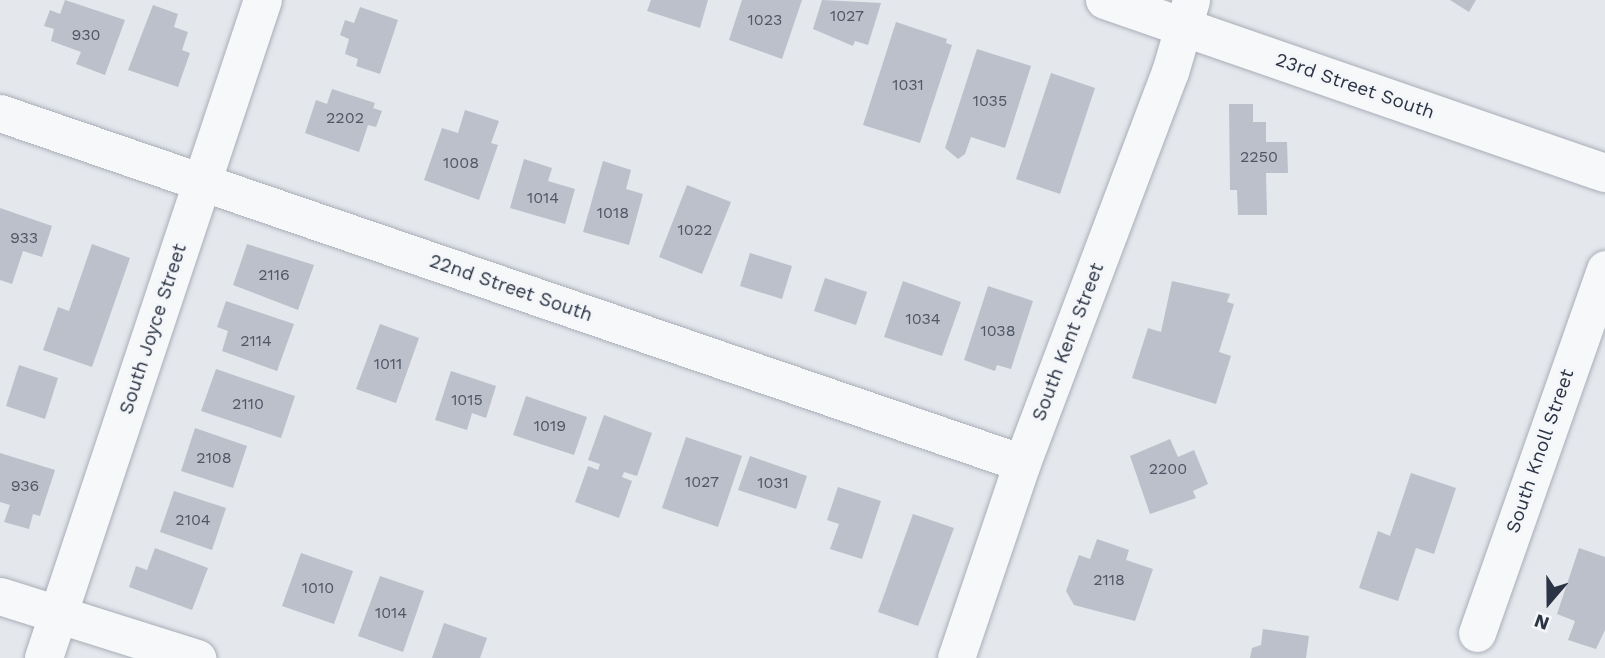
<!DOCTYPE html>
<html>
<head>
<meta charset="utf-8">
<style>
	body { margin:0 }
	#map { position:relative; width:1605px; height:658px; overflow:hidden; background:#e4e7ec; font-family:"Work Sans",sans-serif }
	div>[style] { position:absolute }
	.building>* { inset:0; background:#bbc0ca }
	.roads { filter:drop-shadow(0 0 2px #a9aeb7) drop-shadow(0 0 2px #a9aeb7) }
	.minor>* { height:37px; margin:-18.5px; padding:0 18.5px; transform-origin:18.5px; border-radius:18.5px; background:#f7f8fa }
	.tertiary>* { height:38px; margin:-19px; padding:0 19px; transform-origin:19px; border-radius:19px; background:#f7f8fa }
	span { translate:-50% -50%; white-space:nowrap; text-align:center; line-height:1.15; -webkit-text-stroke:6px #f4f6f9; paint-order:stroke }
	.number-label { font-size:16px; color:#4f5766 }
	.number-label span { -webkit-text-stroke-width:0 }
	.street-label { font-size:19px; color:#2b3445 }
	.north { position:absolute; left:1514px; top:567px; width:70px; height:70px; -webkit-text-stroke:5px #f4f6f9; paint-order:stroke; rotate:200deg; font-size:19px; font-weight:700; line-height:28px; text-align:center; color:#2b3445 }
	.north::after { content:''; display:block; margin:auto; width:24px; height:32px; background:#2b3445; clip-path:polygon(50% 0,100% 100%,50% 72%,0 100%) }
</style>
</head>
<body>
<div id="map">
	<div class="building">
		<div style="clip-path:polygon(65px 0,125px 20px,105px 75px,76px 64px,81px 52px,51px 41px,54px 29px,44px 26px,50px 10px,60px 14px)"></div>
		<div style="clip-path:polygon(651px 0,708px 0,700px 28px,647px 11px)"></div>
		<div style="clip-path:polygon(742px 0,802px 0,782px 59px,729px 40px)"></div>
		<div style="clip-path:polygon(822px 0,881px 3px,868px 45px,855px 41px,853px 46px,813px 29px)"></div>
		<div style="clip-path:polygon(1450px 0,1476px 0,1469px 12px)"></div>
		<div style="clip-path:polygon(153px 5px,178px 14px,174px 27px,188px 32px,182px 50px,190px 53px,178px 87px,128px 70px)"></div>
		<div style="clip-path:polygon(360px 7px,398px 20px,380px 74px,356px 66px,358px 59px,345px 54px,349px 39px,340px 35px,345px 20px,354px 23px)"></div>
		<div style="clip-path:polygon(896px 22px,947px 39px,946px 43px,952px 45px,920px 143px,863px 125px)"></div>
		<div style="clip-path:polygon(977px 49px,1031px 66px,1005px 148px,971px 137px,965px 154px,958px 159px,945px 148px)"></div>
		<div style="clip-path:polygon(1051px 73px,1095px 88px,1060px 194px,1016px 179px)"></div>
		<div style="clip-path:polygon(332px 89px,375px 103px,373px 108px,382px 111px,376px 127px,368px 125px,359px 152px,305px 133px,316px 100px,327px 104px)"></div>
		<div style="clip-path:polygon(1229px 104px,1253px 104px,1253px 122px,1266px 122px,1266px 142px,1287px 142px,1288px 173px,1266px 173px,1267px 215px,1238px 215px,1237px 190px,1230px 190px)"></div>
		<div style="clip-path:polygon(465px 110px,499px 121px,491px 143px,498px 145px,479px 200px,424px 180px,442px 128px,458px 133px)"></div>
		<div style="clip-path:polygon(524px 159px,552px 168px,548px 181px,575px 189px,565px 224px,510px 208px)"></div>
		<div style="clip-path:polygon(603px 161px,631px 170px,626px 189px,643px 194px,629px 245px,583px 232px)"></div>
		<div style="clip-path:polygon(687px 185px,731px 202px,702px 274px,659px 257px)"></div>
		<div style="clip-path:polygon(0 208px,52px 226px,42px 257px,23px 251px,12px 284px,0 280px)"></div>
		<div style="clip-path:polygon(92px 244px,130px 258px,92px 367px,43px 350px,58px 307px,69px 311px)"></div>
		<div style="clip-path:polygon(247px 244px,314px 265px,298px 310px,233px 285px)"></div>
		<div style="clip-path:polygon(750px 253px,792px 266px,782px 299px,740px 286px)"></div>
		<div style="clip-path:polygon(825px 278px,867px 292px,856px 325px,814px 311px)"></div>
		<div style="clip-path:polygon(903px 281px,961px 302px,942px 356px,884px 337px)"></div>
		<div style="clip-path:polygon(1172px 281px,1230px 294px,1227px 302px,1234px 304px,1219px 352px,1231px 356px,1216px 404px,1132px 378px,1148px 328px,1161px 332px)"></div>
		<div style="clip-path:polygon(988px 286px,1033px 301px,1011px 369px,997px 365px,995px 371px,964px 360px)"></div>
		<div style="clip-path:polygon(226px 301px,294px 324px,277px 371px,222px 351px,228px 331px,217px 327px)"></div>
		<div style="clip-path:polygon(380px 324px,419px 338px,396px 403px,356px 389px)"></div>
		<div style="clip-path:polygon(19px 365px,58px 378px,45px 419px,6px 406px)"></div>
		<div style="clip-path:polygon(216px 369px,295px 396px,281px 438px,201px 411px)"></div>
		<div style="clip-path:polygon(451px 371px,496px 386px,486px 418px,472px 413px,467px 430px,435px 420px)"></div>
		<div style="clip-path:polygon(526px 396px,587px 417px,574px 455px,513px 435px)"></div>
		<div style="clip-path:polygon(604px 415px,652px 433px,637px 476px,624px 472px,622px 477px,632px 481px,619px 518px,575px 502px,588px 466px,598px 470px,600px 464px,588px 460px)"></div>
		<div style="clip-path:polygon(195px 428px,247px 446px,233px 488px,181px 471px)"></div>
		<div style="clip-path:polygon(686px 437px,742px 456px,718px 527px,662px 508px)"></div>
		<div style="clip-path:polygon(1170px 439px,1178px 457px,1194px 450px,1208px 484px,1193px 491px,1196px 498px,1150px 514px,1130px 456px)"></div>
		<div style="clip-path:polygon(0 453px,55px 470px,40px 516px,33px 514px,29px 529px,4px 522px,10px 505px,0 502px)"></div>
		<div style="clip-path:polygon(750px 456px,807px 476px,796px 509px,738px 490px)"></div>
		<div style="clip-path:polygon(1411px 473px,1456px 488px,1434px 554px,1416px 548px,1398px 601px,1359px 588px,1378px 531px,1390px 536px)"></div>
		<div style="clip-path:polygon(838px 487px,881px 501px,862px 559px,830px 549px,839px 524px,827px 520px)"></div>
		<div style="clip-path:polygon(174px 491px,226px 508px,212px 550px,160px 532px)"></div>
		<div style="clip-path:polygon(913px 514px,954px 528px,918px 626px,878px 612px)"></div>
		<div style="clip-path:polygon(1097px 539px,1129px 550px,1126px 560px,1153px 569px,1135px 621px,1074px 605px,1066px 591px,1079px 555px,1090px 559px)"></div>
		<div style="clip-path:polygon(155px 548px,208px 568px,192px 610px,129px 587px,136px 566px,147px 570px)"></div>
		<div style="clip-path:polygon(1579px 548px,1605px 557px,1605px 630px,1596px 649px,1568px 640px,1575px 621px,1557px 614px)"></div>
		<div style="clip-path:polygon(301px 553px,353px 571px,334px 624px,282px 606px)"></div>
		<div style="clip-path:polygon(380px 576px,424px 591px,403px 652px,358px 636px)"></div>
		<div style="clip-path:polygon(444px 623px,487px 638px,480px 658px,432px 658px)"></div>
		<div style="clip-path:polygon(1263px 629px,1309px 636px,1306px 658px,1250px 658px,1252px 648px,1261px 645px)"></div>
	</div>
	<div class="roads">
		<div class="minor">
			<div style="left:0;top:113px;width:1080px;rotate:18.9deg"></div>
			<div style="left:0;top:596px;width:207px;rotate:17.5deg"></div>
			<div style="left:1477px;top:633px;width:386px;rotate:-70.6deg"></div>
			<div style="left:956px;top:658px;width:206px;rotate:-71.3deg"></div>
			<div style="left:1022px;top:463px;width:418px;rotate:-69.3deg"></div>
			<div style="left:1170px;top:72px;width:75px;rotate:-73.7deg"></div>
		</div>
		<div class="tertiary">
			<div style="left:1105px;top:0;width:529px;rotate:19.09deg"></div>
			<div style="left:44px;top:658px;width:693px;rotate:-71.59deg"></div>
		</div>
	</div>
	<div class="number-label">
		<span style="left:847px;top:16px">1027</span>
		<span style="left:765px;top:20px">1023</span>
		<span style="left:86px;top:35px">930</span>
		<span style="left:908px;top:85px">1031</span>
		<span style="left:990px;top:101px">1035</span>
		<span style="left:345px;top:118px">2202</span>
		<span style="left:1259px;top:157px">2250</span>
		<span style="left:461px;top:163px">1008</span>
		<span style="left:543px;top:198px">1014</span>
		<span style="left:613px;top:213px">1018</span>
		<span style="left:695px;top:230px">1022</span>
		<span style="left:24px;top:238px">933</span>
		<span style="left:274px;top:275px">2116</span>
		<span style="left:923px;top:319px">1034</span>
		<span style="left:998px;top:331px">1038</span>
		<span style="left:256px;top:341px">2114</span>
		<span style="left:388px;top:364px">1011</span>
		<span style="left:467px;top:400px">1015</span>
		<span style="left:248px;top:404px">2110</span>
		<span style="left:550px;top:426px">1019</span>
		<span style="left:214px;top:458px">2108</span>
		<span style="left:1168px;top:469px">2200</span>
		<span style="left:702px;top:482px">1027</span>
		<span style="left:773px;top:483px">1031</span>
		<span style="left:25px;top:486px">936</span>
		<span style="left:193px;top:520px">2104</span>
		<span style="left:1109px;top:580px">2118</span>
		<span style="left:318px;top:588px">1010</span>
		<span style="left:391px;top:613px">1014</span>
	</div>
	<div class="street-label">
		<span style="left:1355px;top:86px;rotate:19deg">23rd Street South</span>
		<span style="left:511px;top:288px;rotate:19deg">22nd Street South</span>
		<span style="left:153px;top:329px;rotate:-72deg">South Joyce Street</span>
		<span style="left:1068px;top:342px;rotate:-69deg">South Kent Street</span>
		<span style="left:1540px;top:451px;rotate:-71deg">South Knoll Street</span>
	</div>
	<div class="north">N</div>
</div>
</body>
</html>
